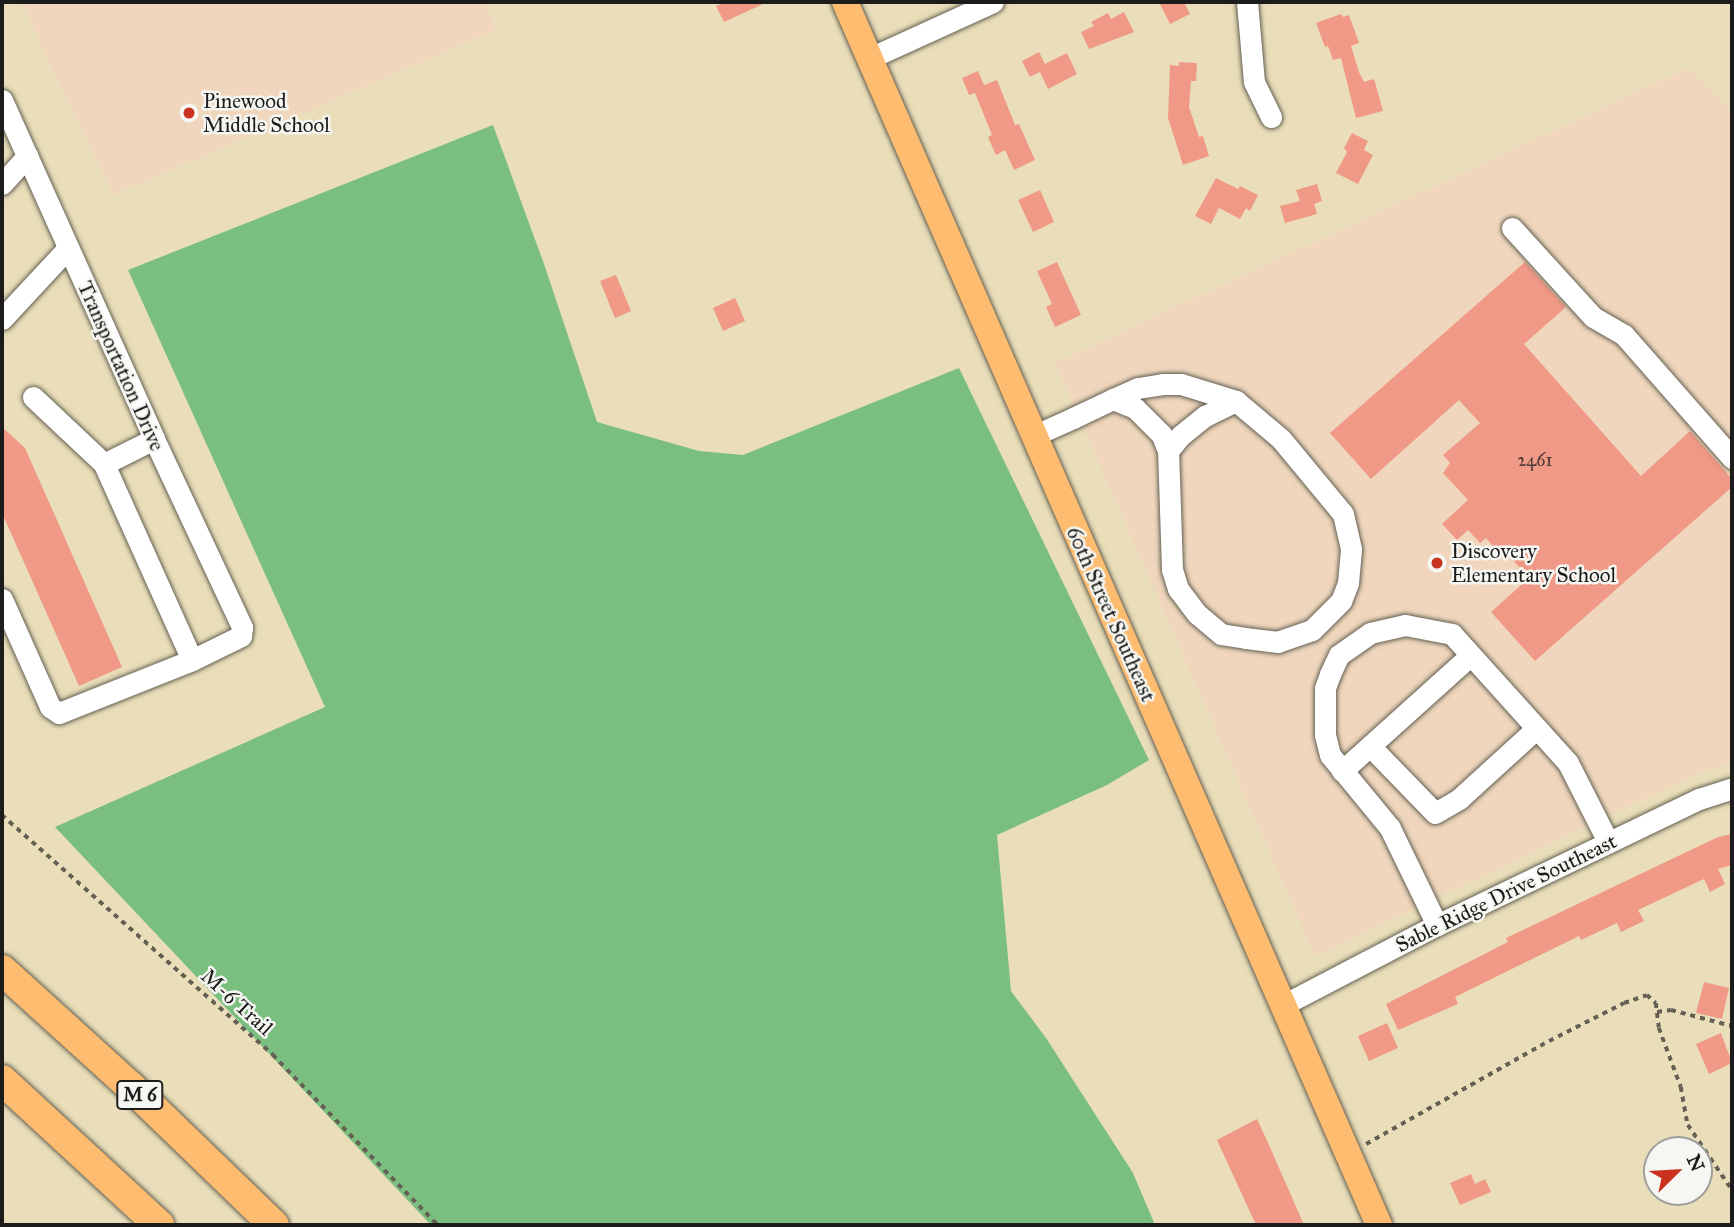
<!DOCTYPE html>
<html>
<head>
<meta charset="utf-8">
<style>
	body { margin:0 }
	#map { position:relative; width:1734px; height:1227px; overflow:hidden; background:#e9deb9; font-family:"IM FELL Great Primer",serif }
	div>[style] { position:absolute }
	.built>* { inset:0; background:#efd6bc }
	.forest>* { inset:0; background:#7abe80 }
	.building>* { inset:0; background:#ef9986 }
	.path>* { height:3.5px; margin-top:-1.75px; transform-origin:0; background:repeating-linear-gradient(90deg,#646053 0 5px,transparent 0 10px) }
	.roads { filter:drop-shadow(0 0 2px #646053) drop-shadow(0 0 2px #646053) }
	.minor>* { height:21px; margin:-10.5px; padding:0 10.5px; transform-origin:10.5px; border-radius:10.5px; background:#fff }
	.major>* { height:26px; margin:-13px; padding:0 13px; transform-origin:13px; border-radius:13px; background:#fdbc6f }
	.highway>* { height:30px; margin:-15px; padding:0 15px; transform-origin:15px; border-radius:15px; background:#fdbc6f }
	.dots>* { width:19px; height:19px; translate:-50% -50%; box-sizing:border-box; border:4px solid #f6f6f2; border-radius:50% }
	span { translate:-50% -50%; white-space:nowrap; text-align:center; line-height:1.15; -webkit-text-stroke:5px #f6f6f2; paint-order:stroke }
	.number-label { font-size:18px; color:#513b36 }
	.number-label span { -webkit-text-stroke-width:0 }
	.shield-label span { padding:2px 5px; background:#f6f6f2; border:2px solid; border-radius:5px; -webkit-text-stroke-width:0 }
	.shield-label { font-size:19px; color:#1c1c1c; font-weight:700 }
	.poi-label { font-size:21px; color:#1c1c1c }
	.left { translate:0 -50%; text-align:left }
	.street-label { font-size:21px; color:#1c1c1c }
	.frame { position:absolute; inset:0; border:4px solid #1c1c1c; pointer-events:none }
	.north { position:absolute; left:1643px; top:1136px; width:70px; height:70px; box-sizing:border-box; background:#f6f6f2; border:2px solid #9f9f9c; border-radius:50%; rotate:66deg; font-size:19px; font-weight:700; line-height:28px; text-align:center; color:#1c1c1c }
	.north::after { content:''; display:block; margin:auto; width:24px; height:32px; background:#c8321e; clip-path:polygon(50% 0,100% 100%,50% 72%,0 100%) }
</style>
</head>
<body>
<div id="map">
	<div class="built">
		<div style="clip-path:polygon(21px 2px,484px 2px,496px 30px,113px 195px)"></div>
		<div style="clip-path:polygon(1688px 68px,1732px 112px,1732px 763px,1694px 775px,1315px 956px,1055px 363px)"></div>
	</div>
	<div class="forest">
		<div style="clip-path:polygon(493px 125px,544px 264px,597px 422px,699px 451px,743px 455px,959px 368px,1149px 760px,1107px 785px,997px 835px,1011px 991px,1046px 1038px,1133px 1173px,1155px 1225px,431px 1225px,55px 827px,325px 707px,128px 270px)"></div>
	</div>
	<div class="building">
		<div style="clip-path:polygon(726px 2px,767px 2px,724px 22px,716px 6px)"></div>
		<div style="clip-path:polygon(1159px 2px,1184px 2px,1190px 14px,1170px 24px)"></div>
		<div style="clip-path:polygon(1124px 12px,1134px 32px,1089px 49px,1081px 32px,1094px 26px,1091px 22px,1108px 13px,1111px 19px)"></div>
		<div style="clip-path:polygon(1341px 14px,1343px 17px,1349px 15px,1359px 43px,1351px 46px,1359px 72px,1364px 82px,1374px 79px,1383px 111px,1356px 118px,1341px 58px,1333px 60px,1328px 46px,1325px 47px,1316px 23px)"></div>
		<div style="clip-path:polygon(1039px 52px,1045px 64px,1067px 53px,1077px 74px,1048px 89px,1040px 72px,1030px 77px,1022px 61px)"></div>
		<div style="clip-path:polygon(1179px 62px,1197px 63px,1196px 81px,1191px 81px,1189px 107px,1199px 137px,1203px 136px,1209px 156px,1183px 165px,1168px 118px,1170px 65px,1179px 66px)"></div>
		<div style="clip-path:polygon(978px 71px,984px 85px,997px 80px,1015px 125px,1019px 124px,1035px 160px,1014px 170px,1005px 150px,996px 155px,988px 137px,992px 135px,975px 93px,969px 95px,962px 78px)"></div>
		<div style="clip-path:polygon(1352px 133px,1368px 141px,1364px 150px,1373px 155px,1358px 184px,1336px 173px,1347px 152px,1344px 148px)"></div>
		<div style="clip-path:polygon(1216px 178px,1238px 189px,1240px 186px,1258px 195px,1250px 211px,1246px 208px,1240px 219px,1219px 208px,1211px 224px,1195px 216px)"></div>
		<div style="clip-path:polygon(1317px 184px,1322px 201px,1314px 204px,1317px 214px,1285px 223px,1280px 206px,1300px 201px,1296px 190px)"></div>
		<div style="clip-path:polygon(1040px 190px,1054px 222px,1033px 232px,1018px 200px)"></div>
		<div style="clip-path:polygon(1057px 262px,1081px 315px,1055px 327px,1046px 307px,1052px 304px,1037px 271px)"></div>
		<div style="clip-path:polygon(1525px 262px,1566px 307px,1524px 344px,1641px 476px,1690px 431px,1732px 479px,1732px 487px,1535px 661px,1491px 612px,1529px 578px,1504px 550px,1500px 554px,1486px 538px,1480px 543px,1468px 530px,1457px 540px,1442px 524px,1468px 500px,1443px 473px,1450px 463px,1443px 455px,1480px 423px,1459px 400px,1371px 479px,1330px 433px)"></div>
		<div style="clip-path:polygon(616px 275px,631px 311px,615px 318px,600px 281px)"></div>
		<div style="clip-path:polygon(735px 298px,745px 321px,723px 331px,713px 308px)"></div>
		<div style="clip-path:polygon(2px 427px,25px 448px,122px 667px,79px 686px,2px 513px)"></div>
		<div style="clip-path:polygon(1732px 834px,1732px 865px,1718px 869px,1725px 884px,1710px 892px,1704px 879px,1638px 910px,1644px 921px,1621px 932px,1617px 923px,1581px 940px,1579px 936px,1455px 997px,1458px 1004px,1398px 1030px,1386px 1004px,1508px 942px,1506px 938px,1718px 837px)"></div>
		<div style="clip-path:polygon(1704px 982px,1729px 988px,1722px 1019px,1696px 1013px)"></div>
		<div style="clip-path:polygon(1387px 1023px,1398px 1048px,1369px 1061px,1358px 1036px)"></div>
		<div style="clip-path:polygon(1721px 1033px,1732px 1063px,1709px 1074px,1696px 1044px)"></div>
		<div style="clip-path:polygon(1257px 1119px,1269px 1145px,1304px 1225px,1256px 1225px,1217px 1140px)"></div>
		<div style="clip-path:polygon(1471px 1174px,1475px 1184px,1485px 1179px,1491px 1192px,1460px 1205px,1450px 1183px)"></div>
	</div>
	<div class="path">
		<div style="left:2px;top:815px;width:362px;rotate:41.5deg"></div>
		<div style="left:273px;top:1055px;width:237px;rotate:45.9deg"></div>
		<div style="left:1657px;top:1012px;width:14px;rotate:-8deg"></div>
		<div style="left:1671px;top:1010px;width:63px;rotate:14.7deg"></div>
		<div style="left:1366px;top:1144px;width:210px;rotate:-29.4deg"></div>
		<div style="left:1549px;top:1041px;width:84px;rotate:-26.9deg"></div>
		<div style="left:1624px;top:1003px;width:24px;rotate:-19deg"></div>
		<div style="left:1647px;top:995px;width:12px;rotate:42deg"></div>
		<div style="left:1656px;top:1003px;width:25px;rotate:83deg"></div>
		<div style="left:1659px;top:1028px;width:63px;rotate:69.6deg"></div>
		<div style="left:1681px;top:1087px;width:39px;rotate:80deg"></div>
		<div style="left:1688px;top:1125px;width:78px;rotate:55.9deg"></div>
	</div>
	<div class="roads">
		<div class="minor">
			<div style="left:1247px;top:2px;width:80px;rotate:85deg"></div>
			<div style="left:1254px;top:82px;width:39px;rotate:64deg"></div>
			<div style="left:870px;top:58px;width:135px;rotate:-24.5deg"></div>
			<div style="left:2px;top:100px;width:372px;rotate:65.8deg"></div>
			<div style="left:154px;top:439px;width:208px;rotate:64.9deg"></div>
			<div style="left:242px;top:627px;width:9px;rotate:96deg"></div>
			<div style="left:241px;top:636px;width:55px;rotate:153.9deg"></div>
			<div style="left:2px;top:184px;width:38px;rotate:-48deg"></div>
			<div style="left:1512px;top:228px;width:120px;rotate:47.7deg"></div>
			<div style="left:1593px;top:317px;width:36px;rotate:30deg"></div>
			<div style="left:1624px;top:335px;width:164px;rotate:48.7deg"></div>
			<div style="left:2px;top:319px;width:97px;rotate:-47.1deg"></div>
			<div style="left:33px;top:397px;width:98px;rotate:43.3deg"></div>
			<div style="left:104px;top:464px;width:56px;rotate:-26.6deg"></div>
			<div style="left:1033px;top:436px;width:44px;rotate:-24.2deg"></div>
			<div style="left:1073px;top:418px;width:44px;rotate:-25.4deg"></div>
			<div style="left:1113px;top:399px;width:27px;rotate:-24deg"></div>
			<div style="left:1138px;top:388px;width:25px;rotate:-9deg"></div>
			<div style="left:1163px;top:384px;width:18px"></div>
			<div style="left:1181px;top:384px;width:58px;rotate:17.2deg"></div>
			<div style="left:1236px;top:401px;width:59px;rotate:40.2deg"></div>
			<div style="left:1281px;top:439px;width:97px;rotate:50.4deg"></div>
			<div style="left:1343px;top:514px;width:36px;rotate:77deg"></div>
			<div style="left:1351px;top:549px;width:34px;rotate:95deg"></div>
			<div style="left:1348px;top:583px;width:19px;rotate:111deg"></div>
			<div style="left:1341px;top:601px;width:41px;rotate:135deg"></div>
			<div style="left:1312px;top:630px;width:36px;rotate:161deg"></div>
			<div style="left:1278px;top:642px;width:32px;rotate:-173deg"></div>
			<div style="left:1246px;top:638px;width:25px;rotate:-171deg"></div>
			<div style="left:1221px;top:634px;width:31px;rotate:-140deg"></div>
			<div style="left:1197px;top:614px;width:31px;rotate:-127deg"></div>
			<div style="left:1178px;top:589px;width:21px;rotate:-107deg"></div>
			<div style="left:1172px;top:569px;width:118px;rotate:-91.9deg"></div>
			<div style="left:1168px;top:451px;width:17px;rotate:-111deg"></div>
			<div style="left:1162px;top:435px;width:38px;rotate:-135deg"></div>
			<div style="left:1135px;top:408px;width:24px;rotate:-158deg"></div>
			<div style="left:1168px;top:451px;width:19px;rotate:-51deg"></div>
			<div style="left:1180px;top:436px;width:32px;rotate:-39deg"></div>
			<div style="left:1205px;top:416px;width:34px;rotate:-26deg"></div>
			<div style="left:2px;top:599px;width:118px;rotate:66deg"></div>
			<div style="left:50px;top:707px;width:11px;rotate:34deg"></div>
			<div style="left:59px;top:713px;width:143px;rotate:-21.7deg"></div>
			<div style="left:192px;top:660px;width:215px;rotate:-114.2deg"></div>
			<div style="left:1370px;top:746px;width:93px;rotate:45.9deg"></div>
			<div style="left:1435px;top:813px;width:28px;rotate:-30deg"></div>
			<div style="left:1459px;top:799px;width:105px;rotate:-42.3deg"></div>
			<div style="left:1342px;top:771px;width:173px;rotate:-42deg"></div>
			<div style="left:1437px;top:925px;width:108px;rotate:-115.9deg"></div>
			<div style="left:1390px;top:828px;width:94px;rotate:-129.4deg"></div>
			<div style="left:1330px;top:755px;width:21px;rotate:-104deg"></div>
			<div style="left:1325px;top:735px;width:47px;rotate:-90deg"></div>
			<div style="left:1325px;top:688px;width:15px;rotate:-70deg"></div>
			<div style="left:1330px;top:674px;width:21px;rotate:-65deg"></div>
			<div style="left:1339px;top:655px;width:38px;rotate:-35deg"></div>
			<div style="left:1370px;top:633px;width:36px;rotate:-13deg"></div>
			<div style="left:1405px;top:625px;width:48px;rotate:10.8deg"></div>
			<div style="left:1452px;top:634px;width:173px;rotate:48deg"></div>
			<div style="left:1568px;top:763px;width:89px;rotate:63.1deg"></div>
			<div style="left:1283px;top:1005px;width:174px;rotate:-27.5deg"></div>
			<div style="left:1437px;top:925px;width:291px;rotate:-25.7deg"></div>
			<div style="left:1699px;top:799px;width:35px;rotate:-18deg"></div>
		</div>
		<div class="major">
			<div style="left:845px;top:2px;width:1334px;rotate:66.41deg"></div>
		</div>
		<div class="highway">
			<div style="left:2px;top:970px;width:173px;rotate:42.2deg"></div>
			<div style="left:130px;top:1086px;width:200px;rotate:44deg"></div>
			<div style="left:2px;top:1080px;width:214px;rotate:42.7deg"></div>
		</div>
	</div>
	<div class="dots">
		<div style="left:189px;top:113px;background:#c8321e"></div>
		<div style="left:1437px;top:563px;background:#c8321e"></div>
	</div>
	<div class="number-label">
		<span style="left:1535px;top:460px">2461</span>
	</div>
	<div class="shield-label">
		<span style="left:140px;top:1095px">M 6</span>
	</div>
	<div class="poi-label">
		<span class="left" style="left:203px;top:113px">Pinewood<br>Middle School</span>
		<span class="left" style="left:1451px;top:563px">Discovery<br>Elementary School</span>
	</div>
	<div class="street-label">
		<span style="left:121px;top:366px;rotate:66deg">Transportation Drive</span>
		<span style="left:1111px;top:614px;rotate:66deg">60th Street Southeast</span>
		<span style="left:1506px;top:893px;rotate:-26deg">Sable Ridge Drive Southeast</span>
		<span style="left:237px;top:1002px;rotate:42deg">M-6 Trail</span>
	</div>
	<div class="frame"></div>
	<div class="north">N</div>
</div>
</body>
</html>
